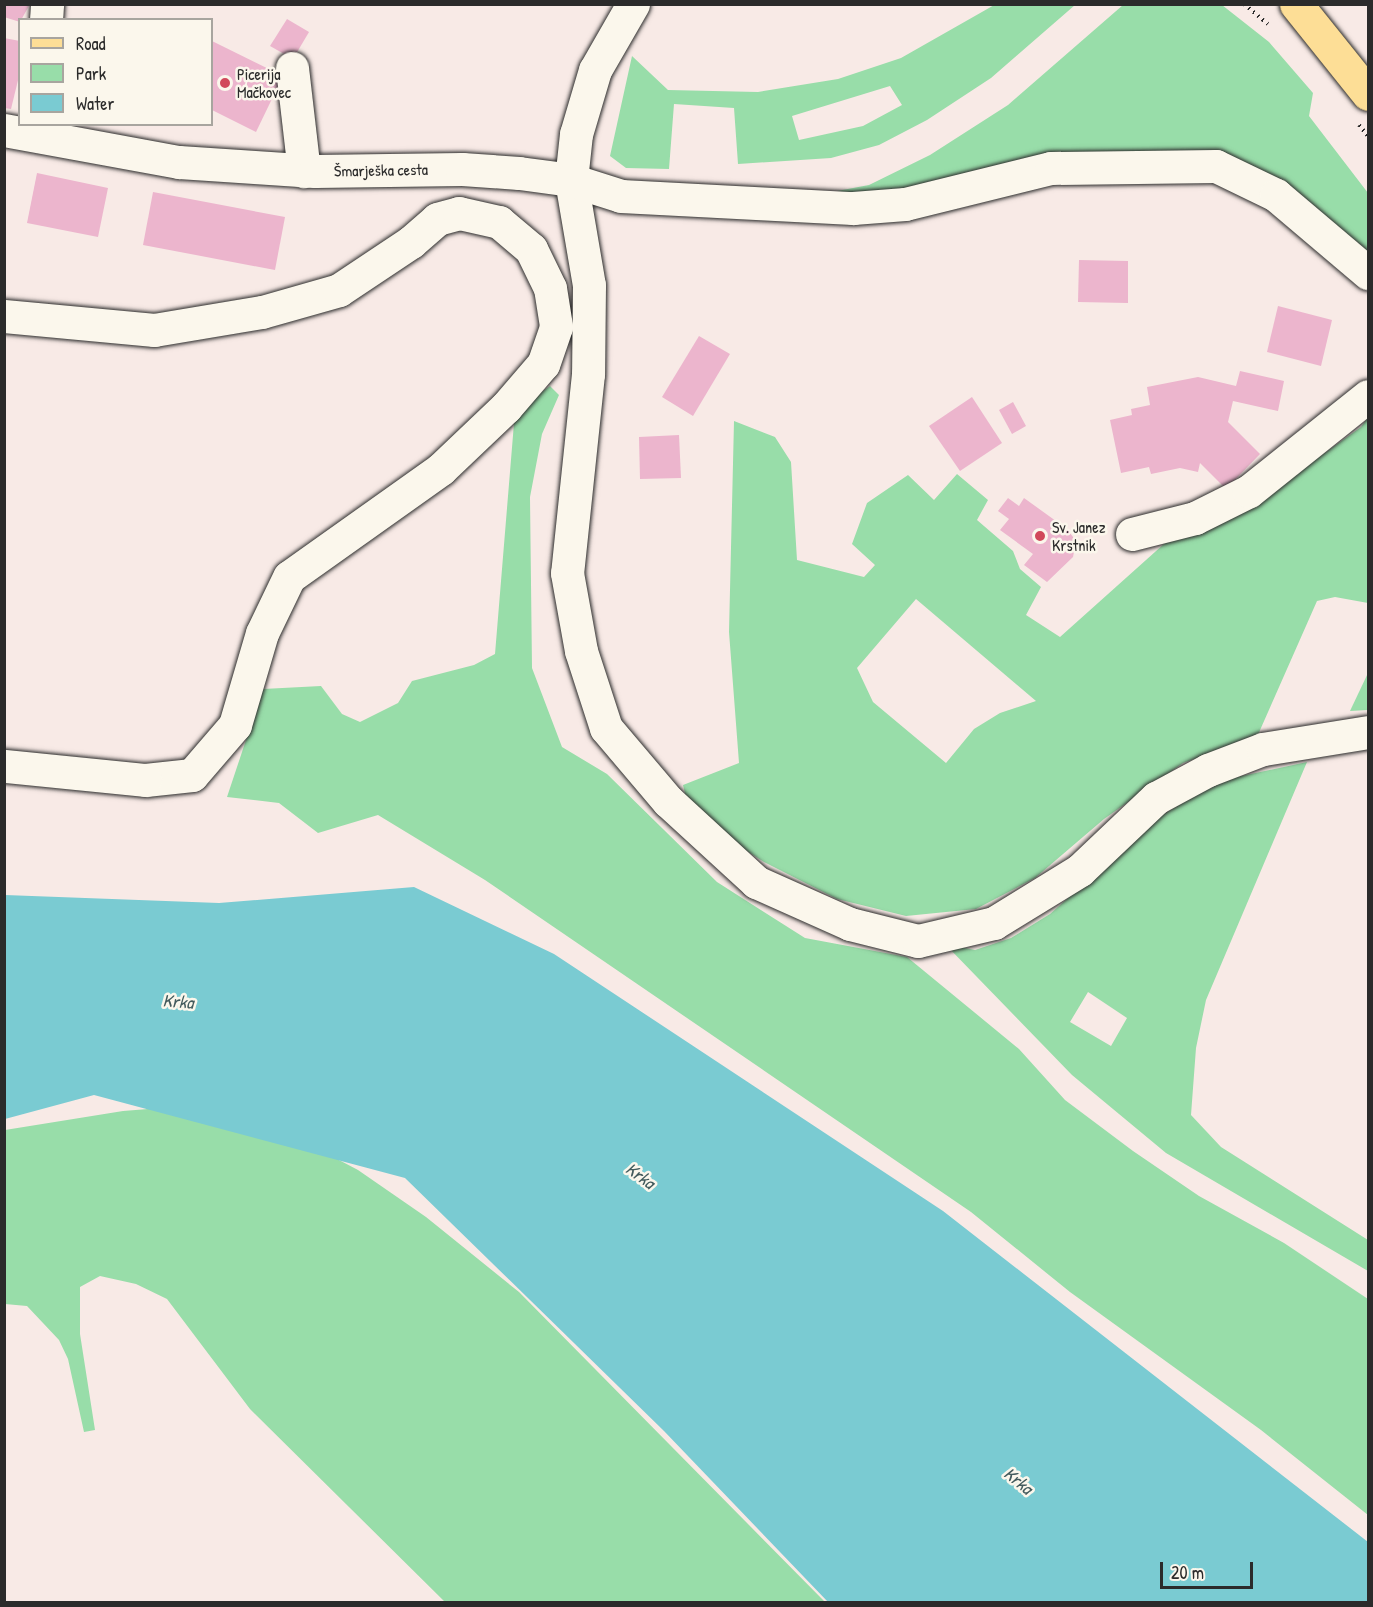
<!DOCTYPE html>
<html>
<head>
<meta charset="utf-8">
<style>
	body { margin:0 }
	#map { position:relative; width:1373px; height:1607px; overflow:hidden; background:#f8eae6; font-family:"Patrick Hand",sans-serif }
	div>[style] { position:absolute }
	.green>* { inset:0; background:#98dda9 }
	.water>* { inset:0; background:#7acbd2 }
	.building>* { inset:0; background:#ecb5cd }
	.path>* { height:4px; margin-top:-2px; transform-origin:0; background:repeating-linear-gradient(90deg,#2b2b2b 0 1.5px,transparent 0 6px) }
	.roads { filter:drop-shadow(0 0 2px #2b2b2b) drop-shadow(0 0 2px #2b2b2b) }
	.minor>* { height:33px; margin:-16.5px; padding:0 16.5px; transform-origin:16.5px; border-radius:16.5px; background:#fbf7ec }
	.major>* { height:33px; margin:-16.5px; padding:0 16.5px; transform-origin:16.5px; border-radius:16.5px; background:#fdde96 }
	.dots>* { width:16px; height:16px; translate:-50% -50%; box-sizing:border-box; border:3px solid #fbf7ec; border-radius:50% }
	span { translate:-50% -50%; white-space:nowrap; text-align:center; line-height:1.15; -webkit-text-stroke:5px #fbf7ec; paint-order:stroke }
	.poi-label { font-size:16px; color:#2b2b2b }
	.left { translate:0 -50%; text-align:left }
	.street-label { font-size:16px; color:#2b2b2b }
	.water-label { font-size:18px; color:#435b5d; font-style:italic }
	.frame { position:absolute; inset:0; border:6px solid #2b2b2b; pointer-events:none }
	.legend { position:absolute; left:18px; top:18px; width:195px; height:108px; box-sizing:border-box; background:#fbf7ec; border:2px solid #a8a59f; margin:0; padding:8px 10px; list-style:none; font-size:18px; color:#2b2b2b }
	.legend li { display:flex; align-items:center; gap:12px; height:30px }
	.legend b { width:30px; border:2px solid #a8a59f }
	.scale { position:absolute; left:1160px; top:1562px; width:93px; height:27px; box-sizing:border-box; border:3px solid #2b2b2b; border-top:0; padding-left:8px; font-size:18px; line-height:21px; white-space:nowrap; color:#2b2b2b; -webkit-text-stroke:4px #fbf7ec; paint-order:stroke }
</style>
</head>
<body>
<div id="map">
	<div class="green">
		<div style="clip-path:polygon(evenodd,996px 4px,1075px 5px,991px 78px,927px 120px,879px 145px,831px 158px,738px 164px,734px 108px,674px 104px,669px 169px,626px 168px,610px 156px,632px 56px,668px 90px,758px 92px,838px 79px,901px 58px,996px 4px,890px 86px,902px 105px,863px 126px,799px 140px,792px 116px,890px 86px)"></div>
		<div style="clip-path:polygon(1123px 5px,1222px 5px,1269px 42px,1313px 93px,1309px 116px,1368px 193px,1368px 261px,1222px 160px,883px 201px,837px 191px,869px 185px,930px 155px,1008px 105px)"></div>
		<div style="clip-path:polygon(550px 386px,559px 395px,542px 434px,530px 497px,532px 668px,562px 747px,607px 774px,717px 882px,805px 938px,907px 957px,1019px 1049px,1065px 1100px,1133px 1151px,1199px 1196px,1284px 1243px,1368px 1299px,1368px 1515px,1261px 1430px,1070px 1292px,971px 1212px,485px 880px,378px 815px,318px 833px,279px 803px,227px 797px,263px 689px,321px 686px,342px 714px,360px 722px,398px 703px,412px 681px,474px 665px,495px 654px,515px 411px)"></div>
		<div style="clip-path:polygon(evenodd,1368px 417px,1368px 603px,1335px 597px,1317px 601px,1257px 737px,1183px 763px,1104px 819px,1035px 878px,976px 909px,906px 916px,837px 899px,764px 862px,690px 815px,683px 785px,739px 763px,729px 632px,734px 421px,775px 437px,791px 462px,797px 560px,864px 577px,875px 565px,852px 544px,867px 503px,908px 475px,934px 500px,957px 474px,988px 500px,977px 520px,1013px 551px,1020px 569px,1041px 587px,1026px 615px,1060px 637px,1165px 543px,1225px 513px,1312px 462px,1361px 427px,1368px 417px,916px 599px,1036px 701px,1000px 713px,974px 729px,946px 763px,873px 702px,857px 668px,916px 599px)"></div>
		<div style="clip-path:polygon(1368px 673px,1368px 710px,1350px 711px)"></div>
		<div style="clip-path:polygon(evenodd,1307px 762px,1206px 1000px,1196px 1048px,1191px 1115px,1221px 1147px,1368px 1240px,1368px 1271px,1166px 1153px,1072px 1075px,945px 944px,975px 950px,1011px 938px,1050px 914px,1161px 816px,1193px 796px,1232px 778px,1307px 762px,1088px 992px,1127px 1018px,1111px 1046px,1070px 1022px,1088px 992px)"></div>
		<div style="clip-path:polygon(186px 1106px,261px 1119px,358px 1170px,426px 1217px,519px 1292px,825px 1602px,445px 1602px,250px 1409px,167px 1299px,136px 1284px,100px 1276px,80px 1287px,80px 1334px,95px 1430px,84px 1432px,68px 1359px,59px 1340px,27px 1306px,5px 1304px,5px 1130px,123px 1111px)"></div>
	</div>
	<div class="water">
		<div style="clip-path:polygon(414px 887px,554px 954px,943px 1211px,1368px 1542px,1368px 1602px,828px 1602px,664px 1431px,405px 1178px,94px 1095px,5px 1119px,5px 895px,219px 903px)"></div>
	</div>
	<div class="building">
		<div style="clip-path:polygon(4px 4px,30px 4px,20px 22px,4px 17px)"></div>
		<div style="clip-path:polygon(287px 19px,309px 32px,293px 59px,270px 46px)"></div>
		<div style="clip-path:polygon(4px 38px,20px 41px,20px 72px,11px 109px,4px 108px)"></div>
		<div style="clip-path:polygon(212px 41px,283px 76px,256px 132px,212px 110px)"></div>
		<div style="clip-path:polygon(37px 173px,108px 188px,98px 237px,27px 223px)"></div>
		<div style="clip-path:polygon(153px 192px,285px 217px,275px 270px,143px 245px)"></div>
		<div style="clip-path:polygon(1079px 260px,1128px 261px,1128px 303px,1078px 302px)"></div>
		<div style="clip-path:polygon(1278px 306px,1332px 320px,1321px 366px,1267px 352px)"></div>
		<div style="clip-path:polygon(699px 336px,730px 354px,693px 416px,662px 397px)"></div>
		<div style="clip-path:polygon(1240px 371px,1284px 381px,1278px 411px,1233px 401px,1228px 422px,1260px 454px,1226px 489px,1200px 463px,1198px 472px,1180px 468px,1151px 474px,1149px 467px,1121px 473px,1110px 420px,1132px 415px,1131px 409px,1150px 405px,1147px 387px,1198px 377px,1236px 386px)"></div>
		<div style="clip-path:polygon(972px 397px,1002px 443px,960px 471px,929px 426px)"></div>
		<div style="clip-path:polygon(1013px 402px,1026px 426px,1012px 434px,999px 410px)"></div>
		<div style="clip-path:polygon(679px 435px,681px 478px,640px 479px,639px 437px)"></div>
		<div style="clip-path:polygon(1008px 498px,1019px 506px,1024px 498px,1067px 529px,1076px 541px,1073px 557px,1047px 582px,1024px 565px,1033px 554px,1000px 530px,1009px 519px,998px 511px)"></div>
	</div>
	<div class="path">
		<div style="left:1244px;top:4px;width:31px;rotate:40deg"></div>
		<div style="left:1359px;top:125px;width:14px;rotate:51deg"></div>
	</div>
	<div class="roads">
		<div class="minor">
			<div style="left:633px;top:4px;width:76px;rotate:119.9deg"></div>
			<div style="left:595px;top:70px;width:67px;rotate:106.5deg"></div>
			<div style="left:576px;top:134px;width:46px;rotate:96.2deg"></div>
			<div style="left:571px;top:180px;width:107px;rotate:80.3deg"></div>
			<div style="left:589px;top:285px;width:89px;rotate:90.6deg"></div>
			<div style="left:588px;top:374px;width:200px;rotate:96deg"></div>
			<div style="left:567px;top:573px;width:79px;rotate:79.8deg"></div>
			<div style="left:581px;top:651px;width:81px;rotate:72deg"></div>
			<div style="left:606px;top:728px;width:96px;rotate:49.7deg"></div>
			<div style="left:668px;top:801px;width:120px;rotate:42.6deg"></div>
			<div style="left:756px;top:882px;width:103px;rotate:24.1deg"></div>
			<div style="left:850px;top:924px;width:70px;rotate:14deg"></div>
			<div style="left:918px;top:941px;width:78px;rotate:-13.3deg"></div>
			<div style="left:994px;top:923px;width:101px;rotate:-31.6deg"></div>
			<div style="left:1080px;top:870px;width:105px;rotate:-43.5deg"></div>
			<div style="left:1156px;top:798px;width:59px;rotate:-28.3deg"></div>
			<div style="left:1208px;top:770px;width:59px;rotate:-20.9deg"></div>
			<div style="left:1263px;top:749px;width:106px;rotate:-9.2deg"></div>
			<div style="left:46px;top:20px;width:16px;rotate:-86deg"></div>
			<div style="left:292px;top:68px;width:104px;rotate:83.4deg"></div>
			<div style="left:4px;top:130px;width:178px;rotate:10.4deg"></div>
			<div style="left:179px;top:162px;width:136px;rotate:3.8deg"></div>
			<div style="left:315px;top:171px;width:147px;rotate:-0.8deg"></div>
			<div style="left:462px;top:169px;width:57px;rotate:4deg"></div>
			<div style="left:519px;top:173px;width:52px;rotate:7.7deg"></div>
			<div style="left:571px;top:180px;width:52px;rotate:17.7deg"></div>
			<div style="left:621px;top:196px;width:232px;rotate:3deg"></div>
			<div style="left:853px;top:208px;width:52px;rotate:-4.4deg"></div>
			<div style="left:905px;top:204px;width:150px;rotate:-13.9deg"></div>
			<div style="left:1051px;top:168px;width:165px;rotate:-0.7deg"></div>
			<div style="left:1216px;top:166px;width:67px;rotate:25.8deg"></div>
			<div style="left:1276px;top:195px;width:121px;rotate:40.3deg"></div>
			<div style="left:4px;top:316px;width:151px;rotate:5.3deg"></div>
			<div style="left:154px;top:330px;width:109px;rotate:-9.5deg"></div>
			<div style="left:262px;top:312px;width:80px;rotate:-15.9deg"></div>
			<div style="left:339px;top:290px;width:87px;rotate:-33.7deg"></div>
			<div style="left:411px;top:242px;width:35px;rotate:-41deg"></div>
			<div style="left:437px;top:219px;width:23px;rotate:-15deg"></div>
			<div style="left:459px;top:213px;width:41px;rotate:12.7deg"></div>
			<div style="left:499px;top:222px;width:42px;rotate:40.2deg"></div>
			<div style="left:531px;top:249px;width:43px;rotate:64deg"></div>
			<div style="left:550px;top:288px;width:39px;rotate:81deg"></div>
			<div style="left:556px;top:327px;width:39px;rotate:109deg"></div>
			<div style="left:543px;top:364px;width:57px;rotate:130.7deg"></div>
			<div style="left:506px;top:407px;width:90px;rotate:136.4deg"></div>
			<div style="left:441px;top:469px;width:186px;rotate:144.6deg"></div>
			<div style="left:289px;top:577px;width:62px;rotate:115.7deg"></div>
			<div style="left:262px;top:633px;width:96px;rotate:106.4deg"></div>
			<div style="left:235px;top:725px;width:66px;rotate:130.7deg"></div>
			<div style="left:192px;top:775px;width:47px;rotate:173.9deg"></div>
			<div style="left:145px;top:780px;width:142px;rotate:-174.3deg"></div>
			<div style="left:1132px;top:534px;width:65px;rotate:-14.3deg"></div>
			<div style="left:1195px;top:518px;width:60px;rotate:-26.6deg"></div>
			<div style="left:1249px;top:491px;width:152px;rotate:-38.6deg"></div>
		</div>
		<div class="major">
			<div style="left:1296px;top:4px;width:115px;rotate:51.3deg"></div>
		</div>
	</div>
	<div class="dots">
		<div style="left:225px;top:83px;background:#d1495b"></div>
		<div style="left:1040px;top:536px;background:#d1495b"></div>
	</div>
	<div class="poi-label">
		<span class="left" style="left:237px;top:83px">Picerija<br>Mačkovec</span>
		<span class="left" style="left:1052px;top:536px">Sv. Janez<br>Krstnik</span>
	</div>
	<div class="street-label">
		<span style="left:381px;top:170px;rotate:-1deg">Šmarješka cesta</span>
	</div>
	<div class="water-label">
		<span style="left:178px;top:1002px;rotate:4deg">Krka</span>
		<span style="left:640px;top:1176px;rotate:36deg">Krka</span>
		<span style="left:1018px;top:1481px;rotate:39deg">Krka</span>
	</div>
	<div class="frame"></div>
	<ul class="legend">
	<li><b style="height:8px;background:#fdde96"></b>Road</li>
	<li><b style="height:16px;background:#98dda9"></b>Park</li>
	<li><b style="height:16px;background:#7acbd2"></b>Water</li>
	</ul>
	<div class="scale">20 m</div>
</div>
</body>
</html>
